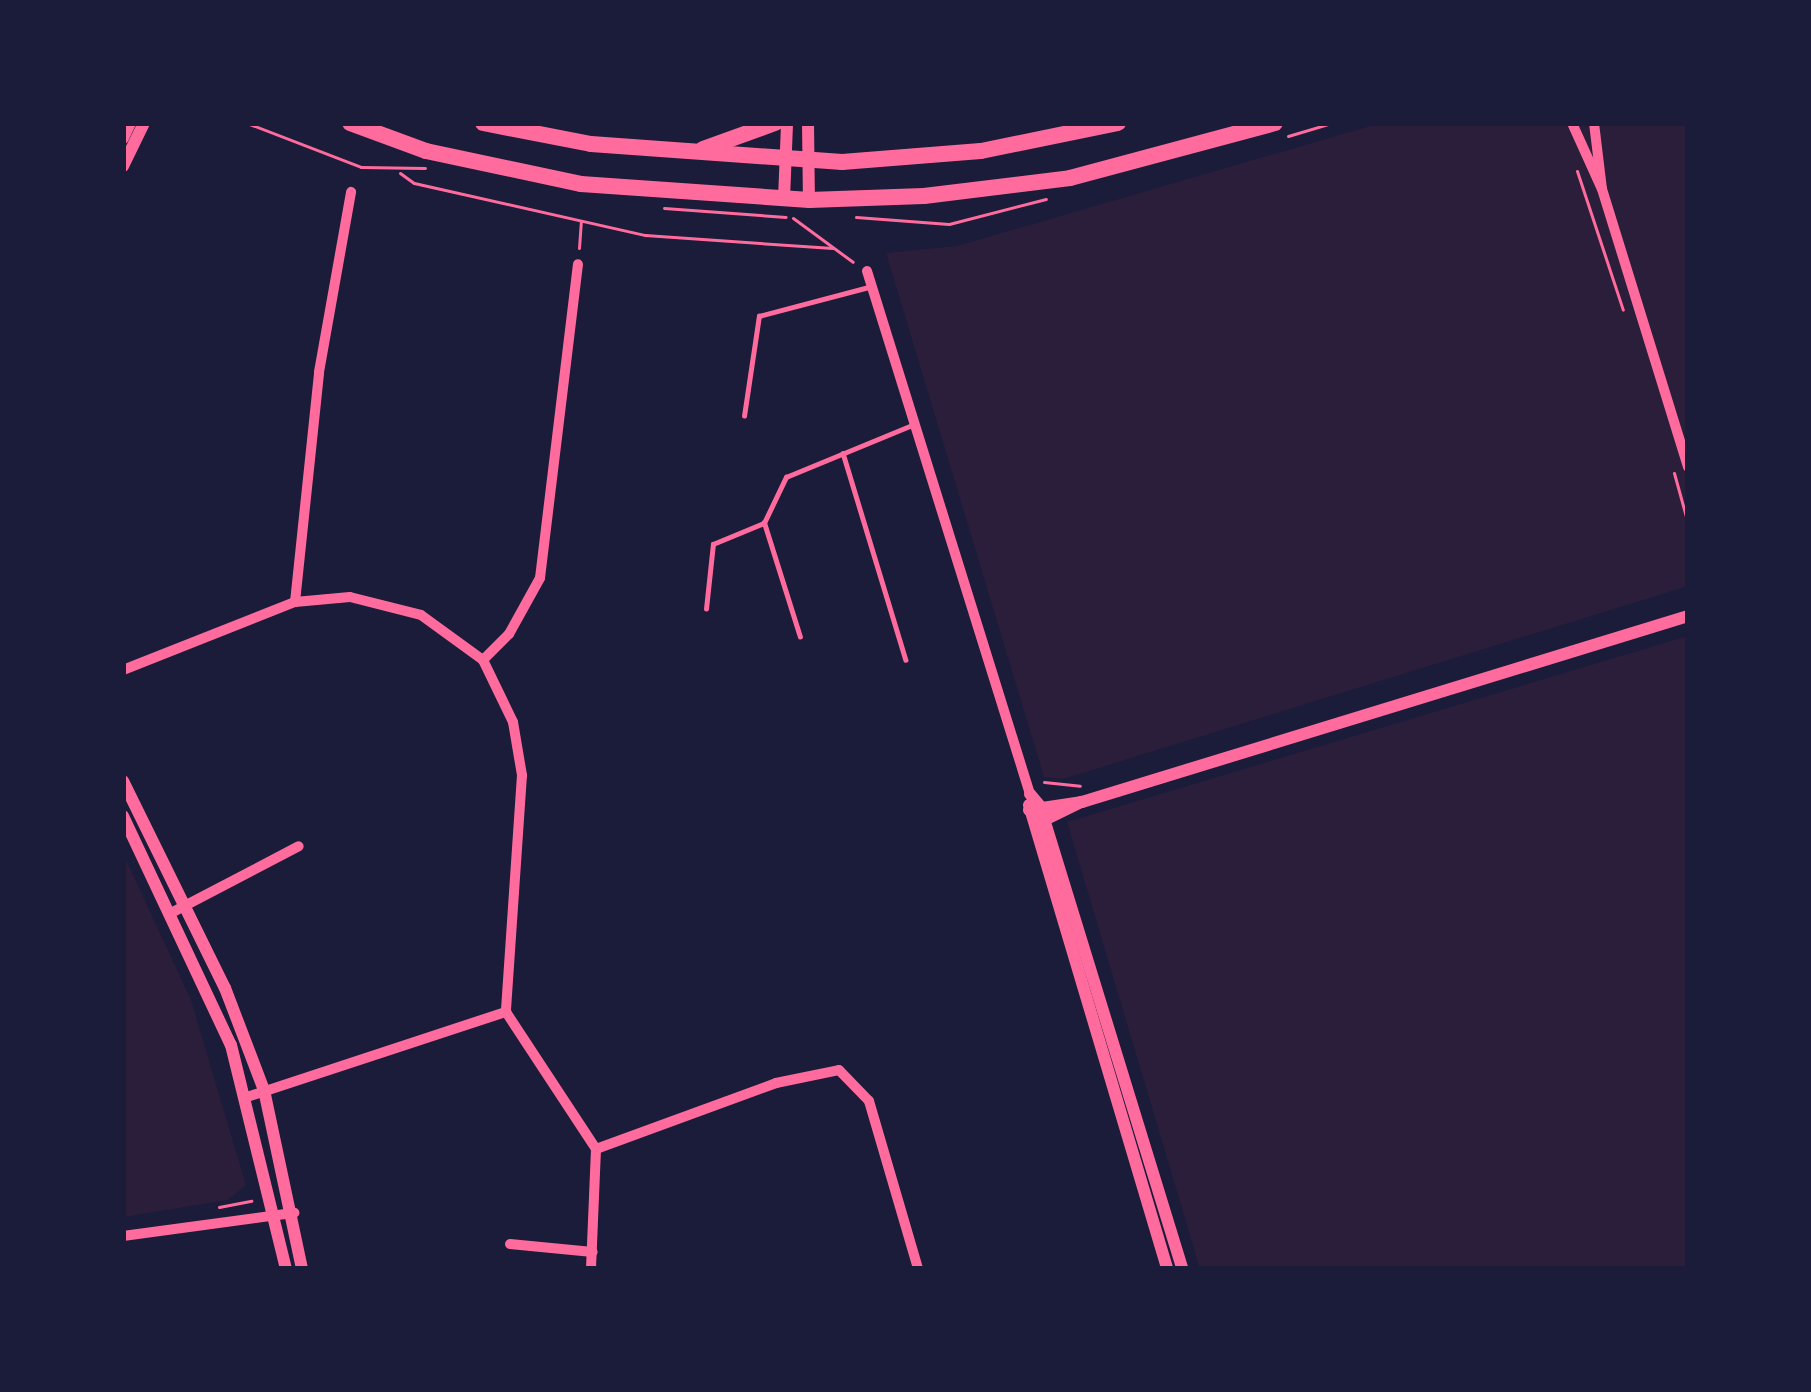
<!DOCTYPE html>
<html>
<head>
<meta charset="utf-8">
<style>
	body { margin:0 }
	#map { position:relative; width:1811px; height:1392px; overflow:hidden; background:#1b1b3a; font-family:"Crimson Pro",serif }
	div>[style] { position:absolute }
	.green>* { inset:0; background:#2a1e3b }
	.path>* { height:3px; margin:-1.5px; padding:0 1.5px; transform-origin:1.5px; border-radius:1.5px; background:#ff6b9d }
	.service>* { height:4.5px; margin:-2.25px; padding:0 2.25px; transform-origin:2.25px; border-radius:2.25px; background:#ff6b9d }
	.minor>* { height:10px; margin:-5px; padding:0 5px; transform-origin:5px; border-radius:5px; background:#ff6b9d }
	.tertiary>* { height:12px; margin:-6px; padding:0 6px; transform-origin:6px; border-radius:6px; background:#ff6b9d }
	.primary>* { height:16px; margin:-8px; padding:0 8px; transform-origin:8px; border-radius:8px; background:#ff6b9d }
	span { translate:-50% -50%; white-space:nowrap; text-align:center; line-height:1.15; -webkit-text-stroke:12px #1b1b3a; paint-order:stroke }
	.frame { position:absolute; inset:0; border:126px solid #1b1b3a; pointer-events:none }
</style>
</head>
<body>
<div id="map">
	<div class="green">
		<div style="clip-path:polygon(1381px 123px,1688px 123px,1688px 586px,1063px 779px,1044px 777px,886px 253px,957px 246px)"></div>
		<div style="clip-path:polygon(1688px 636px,1688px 1269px,1200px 1269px,1067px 822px)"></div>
		<div style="clip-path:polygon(123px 853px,191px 1000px,246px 1185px,228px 1200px,123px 1217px)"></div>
	</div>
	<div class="path">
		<div style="left:247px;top:123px;width:122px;rotate:21.1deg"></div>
		<div style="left:361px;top:167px;width:64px;rotate:0.9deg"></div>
		<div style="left:1288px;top:136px;width:46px;rotate:-16.5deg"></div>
		<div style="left:1577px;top:171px;width:146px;rotate:71.7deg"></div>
		<div style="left:400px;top:173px;width:17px;rotate:36deg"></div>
		<div style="left:414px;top:183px;width:237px;rotate:12.7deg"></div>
		<div style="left:645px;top:235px;width:188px;rotate:4deg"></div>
		<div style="left:664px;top:208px;width:122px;rotate:4.2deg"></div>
		<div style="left:856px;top:217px;width:93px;rotate:4.3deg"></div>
		<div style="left:949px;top:224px;width:100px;rotate:-14.5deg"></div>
		<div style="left:793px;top:218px;width:74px;rotate:36.3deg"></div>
		<div style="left:579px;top:248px;width:26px;rotate:-86deg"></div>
		<div style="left:1674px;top:473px;width:53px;rotate:74.6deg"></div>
		<div style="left:1044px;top:782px;width:36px;rotate:6deg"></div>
		<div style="left:219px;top:1207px;width:33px;rotate:-11deg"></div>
	</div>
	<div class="service">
		<div style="left:744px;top:416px;width:101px;rotate:-81.5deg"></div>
		<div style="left:759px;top:316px;width:114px;rotate:-14.8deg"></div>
		<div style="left:843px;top:453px;width:216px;rotate:73.1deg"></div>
		<div style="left:706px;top:609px;width:65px;rotate:-83.9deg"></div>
		<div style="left:713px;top:544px;width:55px;rotate:-22.4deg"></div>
		<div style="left:800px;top:637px;width:120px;rotate:-107.5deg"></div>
		<div style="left:764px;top:523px;width:51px;rotate:-64.4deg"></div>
		<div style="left:786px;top:477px;width:136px;rotate:-22.4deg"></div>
	</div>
	<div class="minor">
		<div style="left:1572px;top:123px;width:72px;rotate:65.6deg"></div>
		<div style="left:1602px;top:189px;width:291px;rotate:72.8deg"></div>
		<div style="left:1594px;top:123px;width:66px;rotate:83.1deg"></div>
		<div style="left:867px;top:271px;width:548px;rotate:72.69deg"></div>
		<div style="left:295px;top:602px;width:231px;rotate:-84deg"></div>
		<div style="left:319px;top:372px;width:183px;rotate:-79.9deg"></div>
		<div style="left:483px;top:660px;width:37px;rotate:-45deg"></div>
		<div style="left:509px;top:634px;width:64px;rotate:-61deg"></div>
		<div style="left:540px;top:578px;width:316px;rotate:-83.1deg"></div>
		<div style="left:123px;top:670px;width:185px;rotate:-21.6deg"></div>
		<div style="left:295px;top:602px;width:55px;rotate:-5.2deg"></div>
		<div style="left:350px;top:597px;width:73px;rotate:14.2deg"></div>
		<div style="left:421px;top:615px;width:77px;rotate:36deg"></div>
		<div style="left:483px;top:660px;width:69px;rotate:64.2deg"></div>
		<div style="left:513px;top:722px;width:54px;rotate:80.4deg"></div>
		<div style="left:522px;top:775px;width:238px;rotate:93.9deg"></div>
		<div style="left:506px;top:1012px;width:164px;rotate:56.7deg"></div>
		<div style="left:596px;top:1149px;width:120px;rotate:92.4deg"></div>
		<div style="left:171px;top:913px;width:144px;rotate:-27.6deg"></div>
		<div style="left:247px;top:1097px;width:273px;rotate:-18.2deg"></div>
		<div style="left:596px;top:1149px;width:192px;rotate:-20.1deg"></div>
		<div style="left:776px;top:1083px;width:64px;rotate:-11.7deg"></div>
		<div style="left:839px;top:1070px;width:43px;rotate:45.9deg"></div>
		<div style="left:869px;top:1101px;width:175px;rotate:73.7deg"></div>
		<div style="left:123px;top:1236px;width:173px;rotate:-7.7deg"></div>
		<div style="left:510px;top:1244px;width:83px;rotate:5.5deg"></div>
	</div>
	<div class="tertiary">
		<div style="left:808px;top:123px;width:77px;rotate:89.3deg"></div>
		<div style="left:123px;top:138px;width:17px;rotate:-65deg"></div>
		<div style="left:123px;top:166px;width:48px;rotate:-64deg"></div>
		<div style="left:784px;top:199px;width:76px;rotate:-87.7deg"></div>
		<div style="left:123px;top:781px;width:231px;rotate:63.8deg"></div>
		<div style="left:225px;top:988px;width:109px;rotate:69.1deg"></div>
		<div style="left:264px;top:1090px;width:183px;rotate:78deg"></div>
		<div style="left:1030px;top:794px;width:16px;rotate:50deg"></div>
		<div style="left:1040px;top:806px;width:484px;rotate:72.9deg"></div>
		<div style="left:1029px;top:805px;width:484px;rotate:73.4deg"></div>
		<div style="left:1029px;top:810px;width:54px;rotate:-8.6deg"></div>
		<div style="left:1082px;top:802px;width:634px;rotate:-17.06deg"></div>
		<div style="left:123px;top:816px;width:253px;rotate:64.8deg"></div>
		<div style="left:231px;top:1045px;width:231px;rotate:76.2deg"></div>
		<div style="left:1040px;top:822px;width:46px;rotate:-26deg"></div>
	</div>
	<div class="primary">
		<div style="left:350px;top:123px;width:81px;rotate:20.2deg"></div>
		<div style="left:426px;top:151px;width:158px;rotate:12deg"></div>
		<div style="left:581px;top:184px;width:229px;rotate:4deg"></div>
		<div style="left:809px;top:200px;width:115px;rotate:-2deg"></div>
		<div style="left:924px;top:196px;width:147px;rotate:-7deg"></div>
		<div style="left:1070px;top:178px;width:212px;rotate:-15deg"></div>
		<div style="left:483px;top:123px;width:110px;rotate:11deg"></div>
		<div style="left:591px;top:144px;width:252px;rotate:4.1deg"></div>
		<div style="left:842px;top:162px;width:139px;rotate:-4.5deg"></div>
		<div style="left:981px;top:151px;width:140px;rotate:-11.6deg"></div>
		<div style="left:703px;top:149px;width:77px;rotate:-19.9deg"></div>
	</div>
	<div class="frame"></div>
</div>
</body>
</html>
